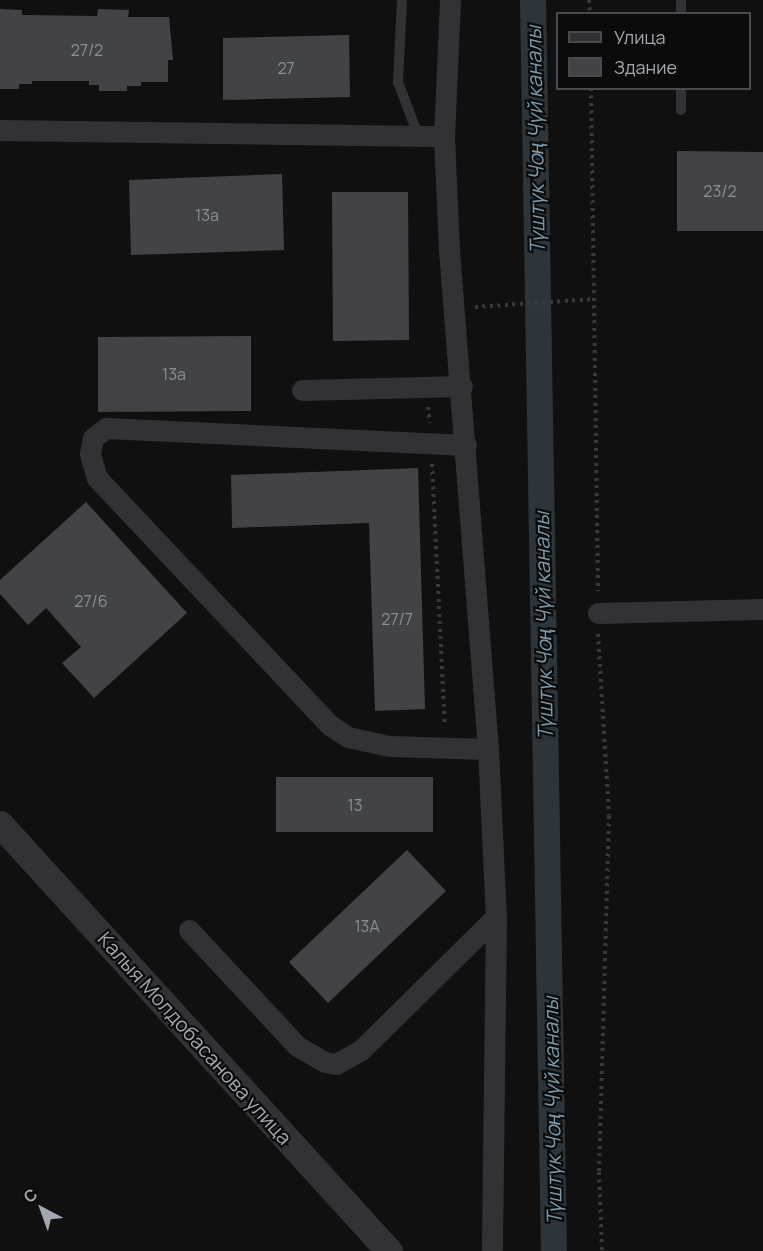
<!DOCTYPE html>
<html>
<head>
<meta charset="utf-8">
<style>
	body { margin:0 }
	#map { position:relative; width:763px; height:1251px; overflow:hidden; background:#101011; font-family:Manrope,sans-serif }
	div>[style] { position:absolute }
	.canal>* { height:26px; margin:-13px; padding:0 13px; transform-origin:13px; border-radius:13px; background:#2d353a }
	.building>* { inset:0; background:#424346 }
	.path>* { height:4px; margin-top:-2px; transform-origin:0; background:repeating-linear-gradient(90deg,#37393d 0 3px,transparent 0 7.5px) }
	.service>* { height:10px; margin:-5px; padding:0 5px; transform-origin:5px; border-radius:5px; background:#313236 }
	.minor>* { height:21px; margin:-10.5px; padding:0 10.5px; transform-origin:10.5px; border-radius:10.5px; background:#313236 }
	.tertiary>* { height:27px; margin:-13.5px; padding:0 13.5px; transform-origin:13.5px; border-radius:13.5px; background:#313236 }
	span { translate:-50% -50%; white-space:nowrap; text-align:center; line-height:1.15; -webkit-text-stroke:4.5px #0b0b0c; paint-order:stroke }
	.number-label { font-size:16px; color:#8b8f96 }
	.number-label span { -webkit-text-stroke-width:0 }
	.street-label { font-size:20px; color:#a3a8b0 }
	.water-label { font-size:21px; color:#7c98a9; font-style:italic }
	.legend { position:absolute; left:556px; top:12px; width:195px; height:78px; box-sizing:border-box; background:#0b0b0c; border:2px solid #484a4e; margin:0; padding:8px 10px; list-style:none; font-size:18px; color:#a3a8b0 }
	.legend li { display:flex; align-items:center; gap:12px; height:30px }
	.legend b { width:30px; border:2px solid #484a4e }
	.north { position:absolute; left:12px; top:1179px; width:60px; height:60px; -webkit-text-stroke:4px #0b0b0c; paint-order:stroke; rotate:319deg; font-size:16px; font-weight:700; line-height:24px; text-align:center; color:#a3a8b0 }
	.north::after { content:''; display:block; margin:auto; width:21px; height:27px; background:#a3a8b0; clip-path:polygon(50% 0,100% 100%,50% 72%,0 100%) }
</style>
</head>
<body>
<div id="map">
	<div class="canal">
		<div style="left:533px;top:0;width:1251px;rotate:89.04deg"></div>
	</div>
	<div class="building">
		<div style="clip-path:polygon(0 9px,22px 10px,22px 15px,97px 16px,98px 9px,129px 10px,128px 17px,169px 17px,173px 60px,168px 60px,168px 82px,141px 82px,141px 86px,127px 86px,127px 91px,99px 91px,99px 85px,89px 85px,89px 81px,32px 81px,32px 84px,19px 84px,19px 89px,0 89px)"></div>
		<div style="clip-path:polygon(349px 35px,350px 97px,223px 100px,223px 38px)"></div>
		<div style="clip-path:polygon(677px 151px,763px 152px,763px 231px,677px 231px)"></div>
		<div style="clip-path:polygon(282px 174px,284px 250px,131px 255px,129px 180px)"></div>
		<div style="clip-path:polygon(332px 192px,408px 192px,409px 340px,333px 341px)"></div>
		<div style="clip-path:polygon(251px 336px,251px 411px,98px 412px,98px 337px)"></div>
		<div style="clip-path:polygon(418px 468px,425px 709px,375px 711px,369px 523px,232px 528px,231px 475px)"></div>
		<div style="clip-path:polygon(86px 502px,187px 613px,94px 698px,62px 663px,81px 647px,46px 608px,28px 625px,0 594px,0 580px)"></div>
		<div style="clip-path:polygon(276px 777px,433px 777px,433px 832px,276px 832px)"></div>
		<div style="clip-path:polygon(407px 850px,446px 891px,328px 1003px,289px 962px)"></div>
	</div>
	<div class="path">
		<div style="left:589px;top:0;width:14px;rotate:86deg"></div>
		<div style="left:591px;top:88px;width:503px;rotate:89.2deg"></div>
		<div style="left:475px;top:307px;width:119px;rotate:-3.8deg"></div>
		<div style="left:428px;top:407px;width:16px;rotate:83deg"></div>
		<div style="left:432px;top:464px;width:262px;rotate:87.2deg"></div>
		<div style="left:598px;top:634px;width:182px;rotate:86.5deg"></div>
		<div style="left:609px;top:816px;width:356px;rotate:91.6deg"></div>
		<div style="left:599px;top:1172px;width:79px;rotate:87.8deg"></div>
	</div>
	<div class="service">
		<div style="left:402px;top:0;width:82px;rotate:92.8deg"></div>
		<div style="left:398px;top:82px;width:57px;rotate:69.3deg"></div>
		<div style="left:681px;top:0;width:14px;rotate:90deg"></div>
		<div style="left:681px;top:88px;width:22px;rotate:90deg"></div>
	</div>
	<div class="minor">
		<div style="left:450px;top:0;width:136px;rotate:92.5deg"></div>
		<div style="left:444px;top:136px;width:114px;rotate:87.5deg"></div>
		<div style="left:449px;top:250px;width:501px;rotate:85.53deg"></div>
		<div style="left:488px;top:749px;width:168px;rotate:87.3deg"></div>
		<div style="left:496px;top:917px;width:334px;rotate:90.7deg"></div>
		<div style="left:0;top:130px;width:444px;rotate:0.8deg"></div>
		<div style="left:302px;top:390px;width:160px;rotate:-1.4deg"></div>
		<div style="left:466px;top:445px;width:360px;rotate:-177.3deg"></div>
		<div style="left:106px;top:428px;width:16px;rotate:142deg"></div>
		<div style="left:93px;top:438px;width:16px;rotate:101deg"></div>
		<div style="left:90px;top:454px;width:25px;rotate:74deg"></div>
		<div style="left:97px;top:478px;width:340px;rotate:46.7deg"></div>
		<div style="left:330px;top:725px;width:22px;rotate:34deg"></div>
		<div style="left:348px;top:737px;width:42px;rotate:12.4deg"></div>
		<div style="left:389px;top:746px;width:99px;rotate:1.7deg"></div>
		<div style="left:598px;top:613px;width:165px;rotate:-1.4deg"></div>
		<div style="left:189px;top:930px;width:158px;rotate:47deg"></div>
		<div style="left:297px;top:1046px;width:32px;rotate:30deg"></div>
		<div style="left:325px;top:1062px;width:11px;rotate:10deg"></div>
		<div style="left:336px;top:1064px;width:29px;rotate:-29deg"></div>
		<div style="left:361px;top:1050px;width:190px;rotate:-44.6deg"></div>
	</div>
	<div class="tertiary">
		<div style="left:0;top:824px;width:578px;rotate:47.67deg"></div>
	</div>
	<div class="number-label">
		<span style="left:87px;top:50px">27/2</span>
		<span style="left:286px;top:68px">27</span>
		<span style="left:720px;top:191px">23/2</span>
		<span style="left:207px;top:215px">13а</span>
		<span style="left:174px;top:374px">13а</span>
		<span style="left:91px;top:601px">27/6</span>
		<span style="left:397px;top:619px">27/7</span>
		<span style="left:355px;top:805px">13</span>
		<span style="left:367px;top:926px">13А</span>
	</div>
	<div class="street-label">
		<span style="left:195px;top:1038px;rotate:48deg">Калыя Молдобасанова улица</span>
	</div>
	<div class="water-label">
		<span style="left:535px;top:140px;rotate:-91deg">Түштүк Чоң Чүй каналы</span>
		<span style="left:543px;top:626px;rotate:-91deg">Түштүк Чоң Чүй каналы</span>
		<span style="left:552px;top:1111px;rotate:-91deg">Түштүк Чоң Чүй каналы</span>
	</div>
	<ul class="legend">
	<li><b style="height:8px;background:#313236"></b>Улица</li>
	<li><b style="height:16px;background:#424346"></b>Здание</li>
	</ul>
	<div class="north">С</div>
</div>
</body>
</html>
